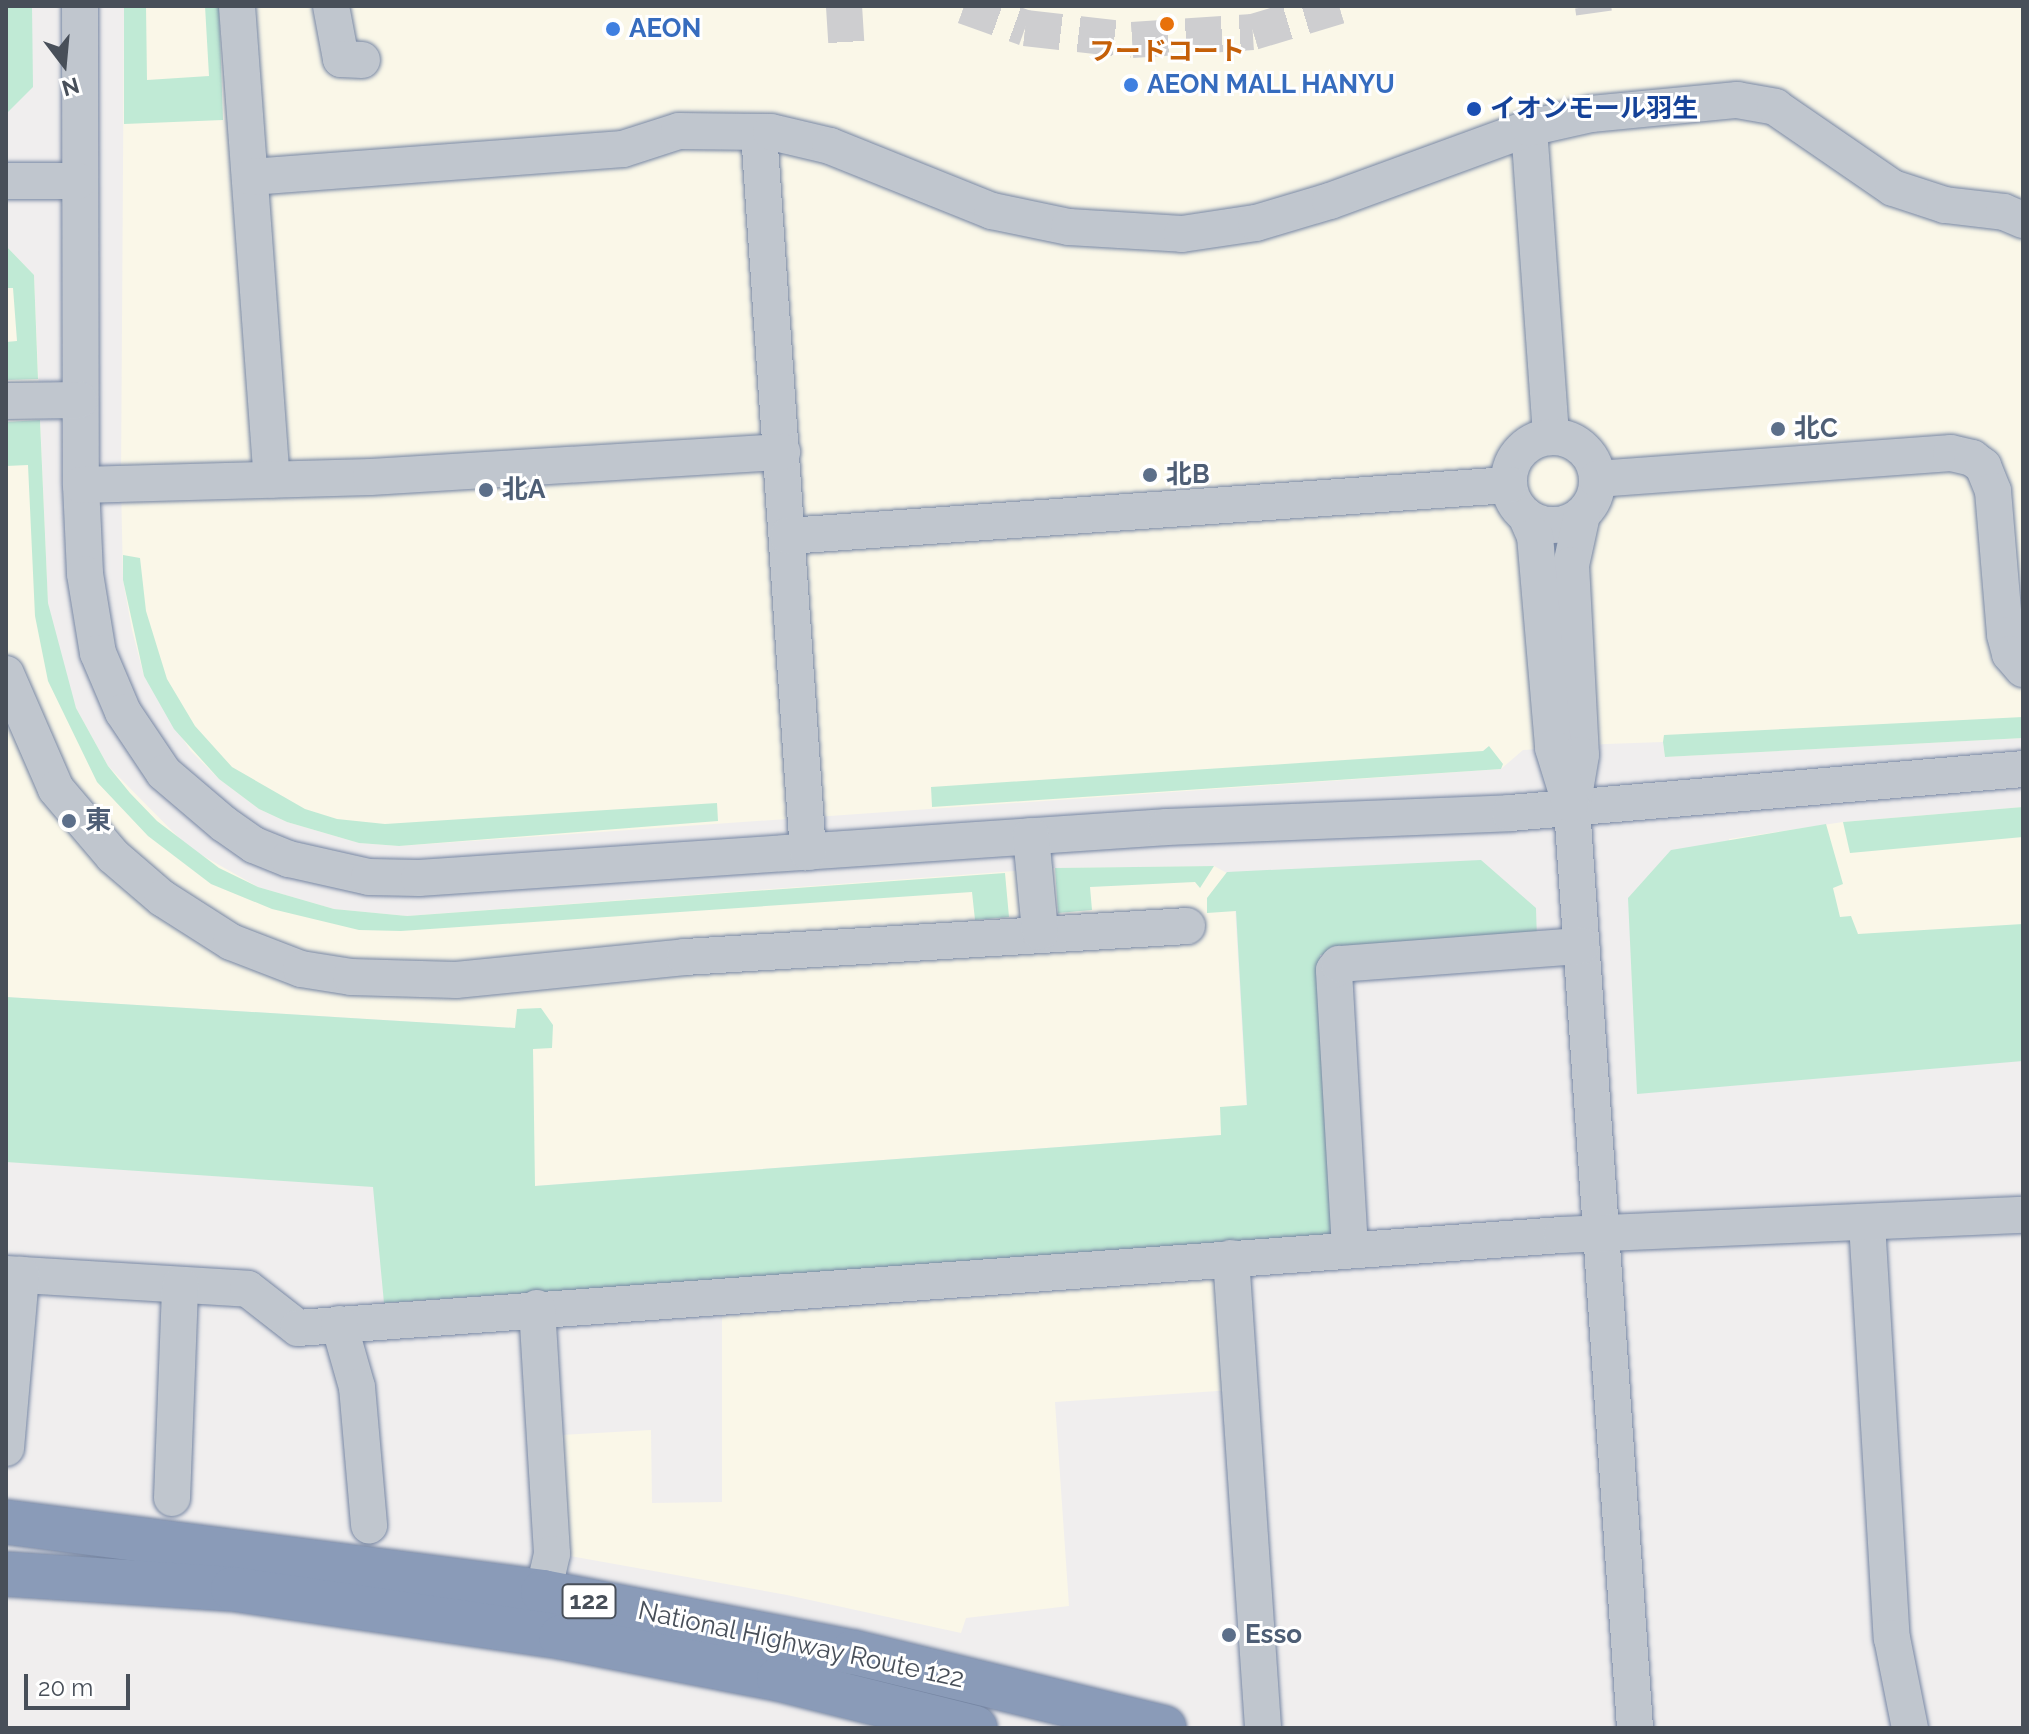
<!DOCTYPE html>
<html>
<head>
<meta charset="utf-8">
<style>
	body { margin:0 }
	#map { position:relative; width:2029px; height:1734px; overflow:hidden; background:#f0eeee; font-family:Raleway,"Noto Sans JP",sans-serif }
	div>[style] { position:absolute }
	.commercial>* { inset:0; background:#faf7e8 }
	.green>* { inset:0; background:#c0ead5 }
	.minor-tunnel>* { height:36px; margin-top:-18px; transform-origin:0; background:repeating-linear-gradient(90deg,#ceced0 0 36px,transparent 0 54px) }
	.roads { filter:drop-shadow(0 0 2px #7686a3) drop-shadow(0 0 2px #7686a3) }
	.minor>* { height:36px; margin:-18px; padding:0 18px; transform-origin:18px; border-radius:18px; background:#c0c6ce }
	.minor>.ring { margin:-18px; padding:0; box-sizing:content-box; background:none; border:36px solid #c0c6ce; border-radius:50% }
	.highway>* { height:44px; margin:-22px; padding:0 22px; transform-origin:22px; border-radius:22px; background:#8a9bb8 }
	.dots>* { width:22px; height:22px; translate:-50% -50%; box-sizing:border-box; border:4px solid #fff; border-radius:50% }
	span { translate:-50% -50%; white-space:nowrap; text-align:center; line-height:1.15; -webkit-text-stroke:6px #fff; paint-order:stroke }
	.shield-label span { padding:2px 6px; background:#fff; border:2px solid; border-radius:6px; -webkit-text-stroke-width:0 }
	.shield-label { font-size:24px; color:#484f59; font-weight:700 }
	.shop-label { font-size:26px; color:#366cbe; font-weight:700 }
	.left { translate:0 -50%; text-align:left }
	.food-label { font-size:26px; color:#c56008; font-weight:700 }
	.transit-label { font-size:26px; color:#164399; font-weight:700 }
	.service-label { font-size:26px; color:#4e5e75; font-weight:700 }
	.street-label { font-size:26px; color:#484f59 }
	.frame { position:absolute; inset:0; border:8px solid #484f59; pointer-events:none }
	.north { position:absolute; left:24px; top:24px; width:80px; height:80px; -webkit-text-stroke:6px #fff; paint-order:stroke; rotate:164deg; font-size:22px; font-weight:700; line-height:32px; text-align:center; color:#484f59 }
	.north::after { content:''; display:block; margin:auto; width:28px; height:36px; background:#484f59; clip-path:polygon(50% 0,100% 100%,50% 72%,0 100%) }
	.scale { position:absolute; left:24px; top:1674px; width:106px; height:36px; box-sizing:border-box; border:4px solid #484f59; border-top:0; padding-left:10px; font-size:24px; line-height:28px; white-space:nowrap; color:#484f59; -webkit-text-stroke:6px #fff; paint-order:stroke }
</style>
</head>
<body>
<div id="map">
	<div class="commercial">
		<div style="clip-path:polygon(124px 6px,2023px 6px,2023px 738px,1665px 757px,1663px 742px,1606px 744px,1523px 750px,1501px 769px,399px 846px,359px 843px,287px 822px,259px 809px,219px 779px,190px 750px,144px 676px,132px 630px,123px 580px,121px 484px)"></div>
		<div style="clip-path:polygon(6px 246px,34px 275px,48px 603px,60px 661px,76px 708px,108px 766px,189px 848px,258px 887px,334px 909px,407px 916px,1055px 868px,1214px 866px,1238px 879px,1234px 889px,1248px 1133px,534px 1186px,533px 1048px,515px 1028px,6px 997px)"></div>
		<div style="clip-path:polygon(2023px 807px,2023px 959px,1739px 982px,1729px 839px,1843px 822px)"></div>
		<div style="clip-path:polygon(1225px 1278px,1232px 1390px,1055px 1402px,1069px 1606px,966px 1618px,961px 1633px,787px 1595px,570px 1556px,561px 1435px,651px 1430px,652px 1503px,722px 1502px,722px 1316px)"></div>
	</div>
	<div class="green">
		<div style="clip-path:polygon(6px 6px,32px 6px,33px 87px,6px 114px)"></div>
		<div style="clip-path:polygon(124px 6px,146px 6px,147px 80px,209px 76px,205px 6px,219px 6px,223px 120px,124px 124px)"></div>
		<div style="clip-path:polygon(6px 246px,34px 275px,38px 379px,6px 380px,6px 342px,17px 341px,13px 288px,6px 288px)"></div>
		<div style="clip-path:polygon(40px 420px,48px 603px,76px 708px,108px 766px,130px 793px,157px 821px,219px 868px,258px 887px,334px 909px,407px 916px,1005px 873px,1009px 917px,975px 920px,972px 892px,401px 931px,359px 930px,272px 909px,211px 884px,148px 836px,97px 782px,48px 681px,35px 616px,28px 465px,6px 466px,6px 422px)"></div>
		<div style="clip-path:polygon(123px 555px,140px 558px,146px 611px,167px 679px,195px 726px,232px 767px,305px 809px,337px 819px,385px 824px,717px 803px,718px 821px,399px 846px,359px 843px,287px 822px,259px 809px,219px 779px,174px 729px,144px 676px,123px 580px)"></div>
		<div style="clip-path:polygon(2023px 717px,2023px 738px,1665px 757px,1663px 742px,1664px 735px)"></div>
		<div style="clip-path:polygon(1489px 746px,1503px 764px,1501px 769px,932px 807px,931px 787px,1483px 751px)"></div>
		<div style="clip-path:polygon(2023px 807px,2023px 837px,1850px 853px,1843px 822px)"></div>
		<div style="clip-path:polygon(1826px 824px,1843px 884px,1833px 888px,1840px 917px,1851px 916px,1858px 934px,2023px 924px,2023px 1061px,1637px 1094px,1628px 898px,1671px 850px)"></div>
		<div style="clip-path:polygon(1481px 860px,1536px 908px,1537px 941px,1320px 955px,1342px 1237px,384px 1303px,373px 1187px,6px 1162px,6px 997px,515px 1028px,517px 1009px,541px 1008px,553px 1025px,552px 1048px,533px 1049px,535px 1186px,1221px 1135px,1220px 1107px,1247px 1105px,1236px 911px,1207px 913px,1207px 898px,1227px 872px)"></div>
		<div style="clip-path:polygon(1214px 866px,1200px 888px,1195px 882px,1090px 887px,1092px 910px,1058px 913px,1055px 868px)"></div>
	</div>
	<div class="minor-tunnel">
		<div style="left:844px;top:6px;width:48px;rotate:86.4deg"></div>
		<div style="left:964px;top:6px;width:65px;rotate:19.8deg"></div>
		<div style="left:1025px;top:28px;width:108px;rotate:6.4deg"></div>
		<div style="left:1132px;top:40px;width:121px;rotate:-3.8deg"></div>
		<div style="left:1253px;top:32px;width:90px;rotate:-16.8deg"></div>
		<div style="left:1593px;top:6px;width:7px;rotate:82deg"></div>
	</div>
	<div class="roads">
		<div class="minor">
			<div style="left:80px;top:6px;width:479px;rotate:89.9deg"></div>
			<div style="left:81px;top:485px;width:89px;rotate:87.4deg"></div>
			<div style="left:85px;top:574px;width:80px;rotate:80.7deg"></div>
			<div style="left:98px;top:653px;width:64px;rotate:67deg"></div>
			<div style="left:123px;top:712px;width:73px;rotate:56.1deg"></div>
			<div style="left:164px;top:773px;width:79px;rotate:40.4deg"></div>
			<div style="left:224px;top:824px;width:37px;rotate:35deg"></div>
			<div style="left:254px;top:845px;width:38px;rotate:22deg"></div>
			<div style="left:289px;top:859px;width:82px;rotate:12.7deg"></div>
			<div style="left:369px;top:877px;width:50px;rotate:1.1deg"></div>
			<div style="left:419px;top:878px;width:750px;rotate:-3.9deg"></div>
			<div style="left:1167px;top:827px;width:343px;rotate:-2.3deg"></div>
			<div style="left:1510px;top:813px;width:515px;rotate:-4.9deg"></div>
			<div style="left:237px;top:6px;width:475px;rotate:85.8deg"></div>
			<div style="left:331px;top:6px;width:54px;rotate:79.3deg"></div>
			<div style="left:341px;top:59px;width:21px;rotate:3deg"></div>
			<div style="left:1529px;top:128px;width:310px;rotate:85.9deg"></div>
			<div style="left:759px;top:132px;width:722px;rotate:86.11deg"></div>
			<div style="left:251px;top:177px;width:373px;rotate:-4.3deg"></div>
			<div style="left:623px;top:149px;width:59px;rotate:-17.8deg"></div>
			<div style="left:679px;top:131px;width:92px;rotate:0.6deg"></div>
			<div style="left:771px;top:132px;width:61px;rotate:13.3deg"></div>
			<div style="left:830px;top:146px;width:175px;rotate:21.9deg"></div>
			<div style="left:992px;top:211px;width:79px;rotate:11.7deg"></div>
			<div style="left:1069px;top:227px;width:113px;rotate:3.5deg"></div>
			<div style="left:1182px;top:234px;width:75px;rotate:-8.5deg"></div>
			<div style="left:1256px;top:223px;width:77px;rotate:-16.6deg"></div>
			<div style="left:1330px;top:201px;width:212px;rotate:-20.1deg"></div>
			<div style="left:1529px;top:128px;width:64px;rotate:-12.7deg"></div>
			<div style="left:1591px;top:114px;width:147px;rotate:-5.5deg"></div>
			<div style="left:1737px;top:100px;width:39px;rotate:10deg"></div>
			<div style="left:1775px;top:107px;width:143px;rotate:34.5deg"></div>
			<div style="left:1893px;top:188px;width:55px;rotate:18.1deg"></div>
			<div style="left:1945px;top:205px;width:59px;rotate:6.8deg"></div>
			<div style="left:2004px;top:212px;width:21px;rotate:23deg"></div>
			<div style="left:6px;top:181px;width:72px"></div>
			<div style="left:6px;top:401px;width:73px;rotate:-0.8deg"></div>
			<div class="ring" style="left:1509px;top:437px;width:52px;height:52px"></div>
			<div style="left:1597px;top:479px;width:355px;rotate:-4.2deg"></div>
			<div style="left:1951px;top:453px;width:22px;rotate:13deg"></div>
			<div style="left:1972px;top:458px;width:14px;rotate:36deg"></div>
			<div style="left:1983px;top:466px;width:27px;rotate:68deg"></div>
			<div style="left:1993px;top:491px;width:144px;rotate:85.2deg"></div>
			<div style="left:2005px;top:635px;width:20px;rotate:75deg"></div>
			<div style="left:2010px;top:654px;width:20px;rotate:49deg"></div>
			<div style="left:81px;top:485px;width:290px;rotate:-1.6deg"></div>
			<div style="left:371px;top:477px;width:412px;rotate:-3.5deg"></div>
			<div style="left:1582px;top:515px;width:51px;rotate:102.4deg"></div>
			<div style="left:1571px;top:565px;width:190px;rotate:87deg"></div>
			<div style="left:1581px;top:755px;width:54px;rotate:99.6deg"></div>
			<div style="left:1572px;top:808px;width:922px;rotate:86.08deg"></div>
			<div style="left:1526px;top:516px;width:22px;rotate:66deg"></div>
			<div style="left:1535px;top:536px;width:213px;rotate:85.1deg"></div>
			<div style="left:1553px;top:748px;width:58px;rotate:72.8deg"></div>
			<div style="left:788px;top:536px;width:723px;rotate:-4.05deg"></div>
			<div style="left:6px;top:674px;width:125px;rotate:66.5deg"></div>
			<div style="left:56px;top:789px;width:88px;rotate:49.6deg"></div>
			<div style="left:113px;top:856px;width:65px;rotate:40.6deg"></div>
			<div style="left:162px;top:898px;width:82px;rotate:32.5deg"></div>
			<div style="left:231px;top:942px;width:75px;rotate:21.1deg"></div>
			<div style="left:301px;top:969px;width:51px;rotate:9.1deg"></div>
			<div style="left:351px;top:977px;width:105px;rotate:1.6deg"></div>
			<div style="left:456px;top:980px;width:230px;rotate:-5.7deg"></div>
			<div style="left:685px;top:957px;width:503px;rotate:-3.53deg"></div>
			<div style="left:1031px;top:836px;width:96px;rotate:84.6deg"></div>
			<div style="left:1867px;top:1223px;width:416px;rotate:86.6deg"></div>
			<div style="left:1892px;top:1638px;width:92px;rotate:78.7deg"></div>
			<div style="left:1350px;top:1249px;width:279px;rotate:-93.3deg"></div>
			<div style="left:1334px;top:970px;width:8px;rotate:-50deg"></div>
			<div style="left:1339px;top:964px;width:243px;rotate:-4.3deg"></div>
			<div style="left:1231px;top:1258px;width:471px;rotate:86.1deg"></div>
			<div style="left:6px;top:1274px;width:242px;rotate:3.5deg"></div>
			<div style="left:248px;top:1289px;width:63px;rotate:38deg"></div>
			<div style="left:298px;top:1328px;width:1267px;rotate:-4.21deg"></div>
			<div style="left:1562px;top:1235px;width:461px;rotate:-2.5deg"></div>
			<div style="left:537px;top:1308px;width:246px;rotate:86.5deg"></div>
			<div style="left:552px;top:1554px;width:39px;rotate:103deg"></div>
			<div style="left:339px;top:1324px;width:66px;rotate:74.1deg"></div>
			<div style="left:357px;top:1387px;width:139px;rotate:85deg"></div>
			<div style="left:6px;top:1448px;width:174px;rotate:-85deg"></div>
			<div style="left:172px;top:1498px;width:213px;rotate:-87.8deg"></div>
		</div>
		<div class="highway">
			<div style="left:6px;top:1522px;width:542px;rotate:7.43deg"></div>
			<div style="left:543px;top:1592px;width:316px;rotate:11deg"></div>
			<div style="left:853px;top:1652px;width:320px;rotate:13.7deg"></div>
			<div style="left:6px;top:1574px;width:227px;rotate:3.8deg"></div>
			<div style="left:233px;top:1589px;width:331px;rotate:8.3deg"></div>
			<div style="left:561px;top:1637px;width:222px;rotate:10.9deg"></div>
			<div style="left:779px;top:1679px;width:202px;rotate:14deg"></div>
		</div>
	</div>
	<div class="dots">
		<div style="left:1167px;top:24px;background:#e8710a"></div>
		<div style="left:613px;top:29px;background:#3f7fe0"></div>
		<div style="left:1131px;top:85px;background:#3f7fe0"></div>
		<div style="left:1474px;top:109px;background:#1a4fb4"></div>
		<div style="left:1778px;top:429px;background:#5c6f8a"></div>
		<div style="left:1150px;top:475px;background:#5c6f8a"></div>
		<div style="left:486px;top:490px;background:#5c6f8a"></div>
		<div style="left:69px;top:821px;background:#5c6f8a"></div>
		<div style="left:1229px;top:1635px;background:#5c6f8a"></div>
	</div>
	<div class="shield-label">
		<span style="left:589px;top:1601px">122</span>
	</div>
	<div class="shop-label">
		<span class="left" style="left:629px;top:29px">AEON</span>
		<span class="left" style="left:1147px;top:85px">AEON MALL HANYU</span>
	</div>
	<div class="food-label">
		<span style="left:1167px;top:52px">フードコート</span>
	</div>
	<div class="transit-label">
		<span class="left" style="left:1490px;top:109px">イオンモール羽生</span>
	</div>
	<div class="service-label">
		<span class="left" style="left:1794px;top:429px">北C</span>
		<span class="left" style="left:1166px;top:475px">北B</span>
		<span class="left" style="left:502px;top:490px">北A</span>
		<span class="left" style="left:85px;top:821px">東</span>
		<span class="left" style="left:1245px;top:1635px">Esso</span>
	</div>
	<div class="street-label">
		<span style="left:801px;top:1645px;rotate:12deg">National Highway Route 122</span>
	</div>
	<div class="frame"></div>
	<div class="north">N</div>
	<div class="scale">20 m</div>
</div>
</body>
</html>
